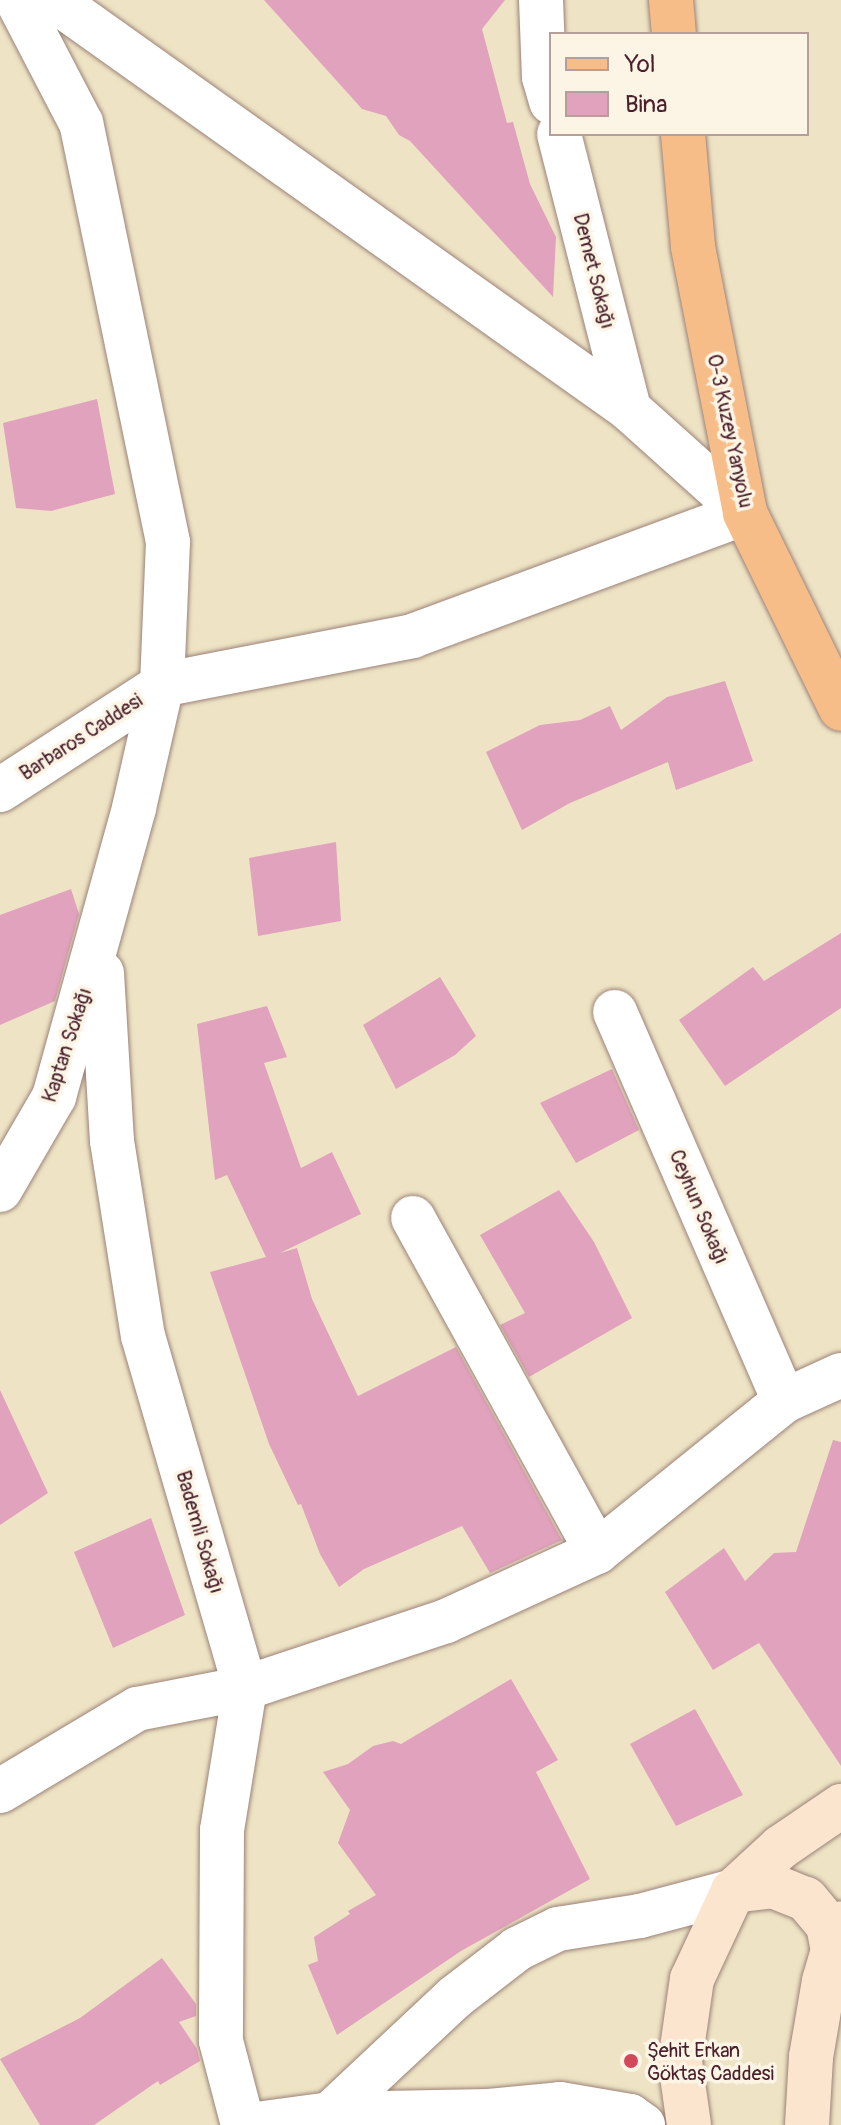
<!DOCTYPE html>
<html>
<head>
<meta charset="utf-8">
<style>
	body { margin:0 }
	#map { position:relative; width:841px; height:2125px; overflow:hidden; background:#eee4c5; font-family:Pangolin,sans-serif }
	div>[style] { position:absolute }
	.building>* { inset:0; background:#e1a2bd }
	.roads { filter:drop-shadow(0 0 2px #9c8278) drop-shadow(0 0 2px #9c8278) }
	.minor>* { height:44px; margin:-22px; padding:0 22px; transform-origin:22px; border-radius:22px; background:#fff }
	.tertiary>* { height:44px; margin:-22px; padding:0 22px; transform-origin:22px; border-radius:22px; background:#fff }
	.secondary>* { height:44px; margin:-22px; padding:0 22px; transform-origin:22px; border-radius:22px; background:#fce5cf }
	.primary>* { height:44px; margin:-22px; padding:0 22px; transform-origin:22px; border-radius:22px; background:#f7bd88 }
	.dots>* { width:22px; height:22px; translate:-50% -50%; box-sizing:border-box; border:4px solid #fcf5e5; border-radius:50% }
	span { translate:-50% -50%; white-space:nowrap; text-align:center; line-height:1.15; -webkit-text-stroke:7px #fcf5e5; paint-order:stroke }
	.street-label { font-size:20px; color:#4a1f2b }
	.poi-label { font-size:20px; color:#4a1f2b }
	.left { translate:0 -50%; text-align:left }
	.legend { position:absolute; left:549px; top:32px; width:260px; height:104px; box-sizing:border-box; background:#fcf5e5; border:2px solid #b59f9b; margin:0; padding:10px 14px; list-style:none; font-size:24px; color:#4a1f2b }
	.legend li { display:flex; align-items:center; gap:16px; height:40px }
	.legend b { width:40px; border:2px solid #b59f9b }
</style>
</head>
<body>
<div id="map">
	<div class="building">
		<div style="clip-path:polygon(264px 0,505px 0,482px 29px,507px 123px,513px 122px,530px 184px,556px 237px,553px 297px,410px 141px,399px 135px,386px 116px,362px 109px)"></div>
		<div style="clip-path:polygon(97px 399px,115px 494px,51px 511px,16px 508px,3px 423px)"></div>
		<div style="clip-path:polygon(725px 681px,753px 761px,676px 790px,668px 762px,570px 803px,522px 830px,486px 752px,540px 725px,580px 720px,610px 706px,621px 730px,667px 697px)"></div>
		<div style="clip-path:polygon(336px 842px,341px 921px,258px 936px,249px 858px)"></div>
		<div style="clip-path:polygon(71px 889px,79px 914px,55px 1001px,0 1025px,0 915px)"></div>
		<div style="clip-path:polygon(841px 933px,841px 1008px,725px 1086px,679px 1020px,753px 967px,764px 981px)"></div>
		<div style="clip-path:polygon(440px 977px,476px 1036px,455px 1055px,396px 1089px,363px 1025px)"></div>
		<div style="clip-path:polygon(267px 1006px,287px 1057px,264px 1063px,301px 1168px,332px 1152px,361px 1214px,280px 1253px,297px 1248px,312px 1299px,358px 1396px,456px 1347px,562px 1540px,490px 1573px,462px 1526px,364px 1569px,339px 1587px,320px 1554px,301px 1504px,298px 1505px,269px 1444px,210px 1272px,266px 1257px,227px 1175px,215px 1180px,197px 1024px)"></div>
		<div style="clip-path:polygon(612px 1069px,639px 1130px,576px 1163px,540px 1103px)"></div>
		<div style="clip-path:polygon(559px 1190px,594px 1242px,632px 1318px,529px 1377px,500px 1325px,525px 1313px,480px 1235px)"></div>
		<div style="clip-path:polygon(0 1390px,48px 1493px,0 1525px)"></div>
		<div style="clip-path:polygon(833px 1440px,841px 1442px,841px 1766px,759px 1643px,713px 1670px,665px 1592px,724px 1548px,745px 1581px,774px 1553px,796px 1552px)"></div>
		<div style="clip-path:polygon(151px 1518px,185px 1615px,113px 1648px,74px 1552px)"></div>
		<div style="clip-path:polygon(511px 1679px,558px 1760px,536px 1772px,590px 1879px,461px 1951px,337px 2035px,308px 1965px,318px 1961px,314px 1937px,350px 1914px,348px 1911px,376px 1895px,338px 1843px,350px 1810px,323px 1772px,348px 1764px,373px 1746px,393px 1741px,401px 1744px)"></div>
		<div style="clip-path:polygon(695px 1709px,743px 1795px,676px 1826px,630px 1744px)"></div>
		<div style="clip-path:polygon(162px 1958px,196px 2004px,196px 2016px,179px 2022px,197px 2049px,200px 2061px,160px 2085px,158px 2081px,94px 2125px,40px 2125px,0 2059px,80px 2018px)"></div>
	</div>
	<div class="roads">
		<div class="minor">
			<div style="left:54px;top:0;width:706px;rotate:35.42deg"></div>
			<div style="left:629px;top:409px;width:156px;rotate:41.9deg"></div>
			<div style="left:745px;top:513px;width:354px;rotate:159.7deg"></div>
			<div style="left:413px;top:636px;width:256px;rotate:169deg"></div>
			<div style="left:541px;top:0;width:77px;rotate:87.8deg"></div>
			<div style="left:544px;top:77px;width:26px;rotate:74deg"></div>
			<div style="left:559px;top:134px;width:284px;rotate:75.7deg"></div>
			<div style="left:102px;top:973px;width:168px;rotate:86.6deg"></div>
			<div style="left:112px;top:1141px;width:197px;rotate:81deg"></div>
			<div style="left:143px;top:1336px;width:366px;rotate:73.8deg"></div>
			<div style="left:245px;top:1688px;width:144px;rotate:99.2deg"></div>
			<div style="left:222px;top:1830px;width:211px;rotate:90.3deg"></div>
			<div style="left:221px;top:2041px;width:87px;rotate:75.3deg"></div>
			<div style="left:615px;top:1012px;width:424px;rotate:66.5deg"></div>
			<div style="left:0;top:1190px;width:108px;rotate:-59.9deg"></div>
			<div style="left:54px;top:1097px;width:300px;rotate:-74.5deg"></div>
			<div style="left:134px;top:808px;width:126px;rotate:-77.2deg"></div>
			<div style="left:162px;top:685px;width:143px;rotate:-87.6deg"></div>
			<div style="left:168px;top:542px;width:428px;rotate:-101.7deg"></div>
			<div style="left:81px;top:123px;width:139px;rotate:-117.5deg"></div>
			<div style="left:413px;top:1218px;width:381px;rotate:61.1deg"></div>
			<div style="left:0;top:1791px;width:160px;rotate:-30.9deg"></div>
			<div style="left:137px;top:1709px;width:110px;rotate:-11deg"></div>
			<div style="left:245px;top:1688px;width:212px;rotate:-18.4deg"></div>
			<div style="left:446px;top:1621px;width:166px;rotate:-24.6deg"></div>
			<div style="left:597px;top:1552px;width:240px;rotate:-38.9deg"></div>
			<div style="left:784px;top:1401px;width:63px;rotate:-24.5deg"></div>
			<div style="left:330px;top:2114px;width:171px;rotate:-43.1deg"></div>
			<div style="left:455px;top:1997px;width:78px;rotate:-37.7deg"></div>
			<div style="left:517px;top:1949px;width:46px;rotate:-26deg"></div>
			<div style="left:558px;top:1929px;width:83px;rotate:-9deg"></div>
			<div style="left:640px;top:1916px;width:96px;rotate:-15deg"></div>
			<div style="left:249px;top:2125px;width:82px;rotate:-7.7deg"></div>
			<div style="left:330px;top:2114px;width:159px;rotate:-1.1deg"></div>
			<div style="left:489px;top:2111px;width:71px;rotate:-5.6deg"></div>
			<div style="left:560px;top:2104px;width:71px;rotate:9.7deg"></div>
			<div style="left:630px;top:2116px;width:16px;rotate:35deg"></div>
		</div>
		<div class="tertiary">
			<div style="left:0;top:790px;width:193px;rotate:-32.9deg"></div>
		</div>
		<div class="secondary">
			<div style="left:733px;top:1891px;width:40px;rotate:-7.1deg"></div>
			<div style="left:773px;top:1886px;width:35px;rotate:22deg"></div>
			<div style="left:806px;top:1899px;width:34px;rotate:50deg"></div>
			<div style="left:828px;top:1925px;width:26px;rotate:79deg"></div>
			<div style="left:689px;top:2125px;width:64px;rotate:-98.1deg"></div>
			<div style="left:680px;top:2062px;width:84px;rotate:-81.8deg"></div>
			<div style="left:692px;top:1979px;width:97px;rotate:-65deg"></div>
			<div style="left:733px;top:1891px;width:65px;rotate:-42.5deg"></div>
			<div style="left:781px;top:1847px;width:73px;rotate:-34.3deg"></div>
			<div style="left:807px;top:2125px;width:68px;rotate:-86.6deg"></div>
			<div style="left:811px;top:2057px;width:77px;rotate:-80.3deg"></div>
			<div style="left:824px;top:1981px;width:60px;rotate:-73.7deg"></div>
		</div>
		<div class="primary">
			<div style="left:671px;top:0;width:34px;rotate:85deg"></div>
			<div style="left:683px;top:134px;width:113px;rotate:84.9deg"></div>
			<div style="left:693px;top:247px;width:271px;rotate:78.9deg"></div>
			<div style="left:745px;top:513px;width:218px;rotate:63.9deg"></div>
		</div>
	</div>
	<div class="dots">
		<div style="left:631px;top:2061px;background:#d1495b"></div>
	</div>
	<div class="street-label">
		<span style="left:594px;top:271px;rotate:76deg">Demet Sokağı</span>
		<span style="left:730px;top:431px;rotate:78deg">O-3 Kuzey Yanyolu</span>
		<span style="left:81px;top:737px;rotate:-33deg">Barbaros Caddesi</span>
		<span style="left:67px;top:1045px;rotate:-72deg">Kaptan Sokağı</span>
		<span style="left:699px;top:1207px;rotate:67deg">Ceyhun Sokağı</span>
		<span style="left:200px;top:1532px;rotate:74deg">Bademli Sokağı</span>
	</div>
	<div class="poi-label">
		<span class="left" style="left:647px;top:2062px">Şehit Erkan<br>Göktaş Caddesi</span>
	</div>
	<ul class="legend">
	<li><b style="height:10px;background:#f7bd88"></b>Yol</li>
	<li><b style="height:22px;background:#e1a2bd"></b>Bina</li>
	</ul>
</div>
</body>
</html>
